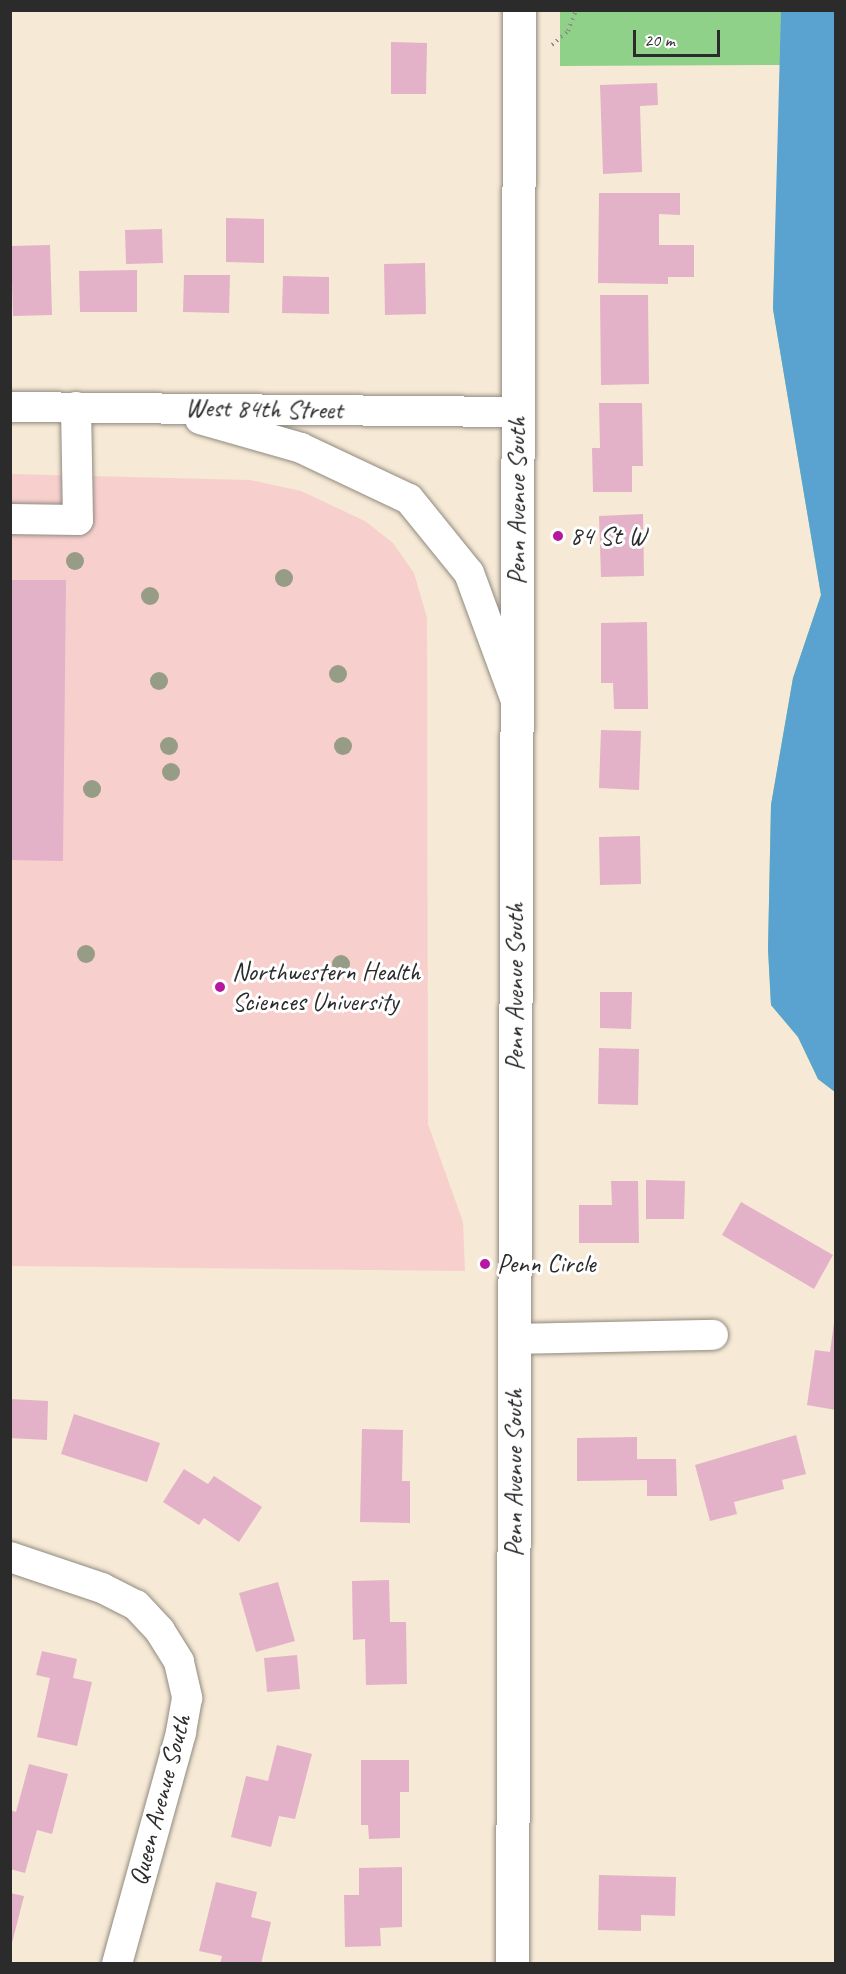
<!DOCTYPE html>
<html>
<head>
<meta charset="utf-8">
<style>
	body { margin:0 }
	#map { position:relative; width:846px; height:1974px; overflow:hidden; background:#f6e9d5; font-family:Caveat,sans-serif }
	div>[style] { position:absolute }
	.built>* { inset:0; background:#f7d0cd }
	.green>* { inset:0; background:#90d189 }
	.water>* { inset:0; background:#5aa3d1 }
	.building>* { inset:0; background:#e4b2c8 }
	.path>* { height:4px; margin-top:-2px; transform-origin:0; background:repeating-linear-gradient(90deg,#908a80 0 1.5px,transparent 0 6px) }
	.roads { filter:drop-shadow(0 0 2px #908a80) drop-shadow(0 0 2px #908a80) }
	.minor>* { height:30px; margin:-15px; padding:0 15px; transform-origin:15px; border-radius:15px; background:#fff }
	.major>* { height:33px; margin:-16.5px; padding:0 16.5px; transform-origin:16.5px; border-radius:16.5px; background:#fff }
	.trees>* { width:18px; height:18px; margin:-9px; border-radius:50%; background:#979c87 }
	.dots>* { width:16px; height:16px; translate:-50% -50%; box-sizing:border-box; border:3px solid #fff; border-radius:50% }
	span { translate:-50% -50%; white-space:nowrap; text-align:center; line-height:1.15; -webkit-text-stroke:6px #fff; paint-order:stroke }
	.street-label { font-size:26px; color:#2b2b2b }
	.poi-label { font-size:26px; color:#2b2b2b }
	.left { translate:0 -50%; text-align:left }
	.frame { position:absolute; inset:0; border:12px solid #2b2b2b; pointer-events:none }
	.scale { position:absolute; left:633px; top:30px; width:87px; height:27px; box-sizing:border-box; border:3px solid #2b2b2b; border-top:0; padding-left:8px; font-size:18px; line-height:21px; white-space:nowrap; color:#2b2b2b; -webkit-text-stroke:4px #fff; paint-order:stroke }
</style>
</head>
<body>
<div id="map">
	<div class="built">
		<div style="clip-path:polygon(11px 474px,250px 480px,301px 491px,365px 521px,393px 543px,414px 573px,427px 618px,428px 1124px,463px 1222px,465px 1271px,11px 1266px)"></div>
	</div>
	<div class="green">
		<div style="clip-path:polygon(560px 11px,835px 11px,835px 1092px,818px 1079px,798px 1037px,771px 1005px,768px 949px,771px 805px,793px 678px,821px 595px,773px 309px,781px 65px,560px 66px)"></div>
	</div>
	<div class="water">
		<div style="clip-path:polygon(781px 11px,835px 11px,835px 1092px,818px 1079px,798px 1037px,771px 1005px,768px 949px,771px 805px,793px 678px,821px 595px,773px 309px)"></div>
	</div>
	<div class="building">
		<div style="clip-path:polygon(391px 42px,427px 43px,426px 94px,391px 94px)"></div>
		<div style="clip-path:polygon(657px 83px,658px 105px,640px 106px,642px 172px,603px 174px,600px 85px)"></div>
		<div style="clip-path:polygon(599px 193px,680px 193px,680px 215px,659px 214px,659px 245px,694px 245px,694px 277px,668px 277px,668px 284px,598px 283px)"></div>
		<div style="clip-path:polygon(226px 218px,264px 219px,264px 263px,226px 262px)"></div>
		<div style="clip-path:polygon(162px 229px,163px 263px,126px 264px,125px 230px)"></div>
		<div style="clip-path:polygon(50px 245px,52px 315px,13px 316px,11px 246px)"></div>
		<div style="clip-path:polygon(425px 263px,426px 314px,385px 315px,384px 264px)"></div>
		<div style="clip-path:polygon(137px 270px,137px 312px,80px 312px,79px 271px)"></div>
		<div style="clip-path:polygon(184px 275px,230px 275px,229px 313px,183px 312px)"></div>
		<div style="clip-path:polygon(283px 276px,329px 277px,329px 314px,282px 313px)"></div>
		<div style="clip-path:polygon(600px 295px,648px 295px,649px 384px,601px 385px)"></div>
		<div style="clip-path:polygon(599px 403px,642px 403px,643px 466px,632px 466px,632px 492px,593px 492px,592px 448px,600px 448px)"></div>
		<div style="clip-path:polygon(643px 514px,644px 576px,601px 577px,599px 516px)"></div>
		<div style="clip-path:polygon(10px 580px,66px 580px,63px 861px,10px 860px)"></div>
		<div style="clip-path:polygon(647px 622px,648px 709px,614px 709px,613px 683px,601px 683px,601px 623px)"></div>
		<div style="clip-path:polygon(601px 730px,641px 731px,639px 790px,599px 788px)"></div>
		<div style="clip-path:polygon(640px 836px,641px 884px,600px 885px,599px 837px)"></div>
		<div style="clip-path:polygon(600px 992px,632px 992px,631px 1029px,600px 1028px)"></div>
		<div style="clip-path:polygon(599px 1048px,639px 1049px,638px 1105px,598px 1104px)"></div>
		<div style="clip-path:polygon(646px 1180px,685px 1181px,684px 1219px,646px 1219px)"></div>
		<div style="clip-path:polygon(611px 1181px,638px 1181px,639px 1243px,579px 1243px,579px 1205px,612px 1205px)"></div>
		<div style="clip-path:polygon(741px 1202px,833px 1255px,814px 1289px,722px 1235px)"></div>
		<div style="clip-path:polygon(834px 1323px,836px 1410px,807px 1405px,815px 1350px,830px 1352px)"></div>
		<div style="clip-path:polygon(10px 1399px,48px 1401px,47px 1440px,10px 1438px)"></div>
		<div style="clip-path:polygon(74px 1414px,160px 1443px,147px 1482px,61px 1454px)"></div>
		<div style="clip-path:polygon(362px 1429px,403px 1430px,402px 1481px,410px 1481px,410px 1523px,360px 1522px)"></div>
		<div style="clip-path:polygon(796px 1435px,806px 1474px,782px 1480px,784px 1489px,734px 1502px,737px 1514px,710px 1521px,695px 1465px)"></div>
		<div style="clip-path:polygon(637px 1437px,637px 1459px,676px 1459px,677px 1496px,647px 1496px,647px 1480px,577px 1481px,577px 1438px)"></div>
		<div style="clip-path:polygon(184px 1469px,208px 1484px,214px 1476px,262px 1507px,239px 1542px,204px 1518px,199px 1525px,163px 1502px)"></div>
		<div style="clip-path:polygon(389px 1580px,390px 1622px,406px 1622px,407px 1684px,366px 1685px,365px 1639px,353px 1640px,352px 1581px)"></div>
		<div style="clip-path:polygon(278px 1582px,295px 1641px,256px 1652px,239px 1593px)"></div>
		<div style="clip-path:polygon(42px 1651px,77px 1659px,73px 1678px,92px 1682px,77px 1746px,37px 1737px,50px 1678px,36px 1675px)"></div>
		<div style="clip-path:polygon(297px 1655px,300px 1689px,267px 1692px,264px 1658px)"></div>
		<div style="clip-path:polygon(277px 1745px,312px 1754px,295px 1819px,279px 1816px,271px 1847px,231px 1837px,246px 1776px,268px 1781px)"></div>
		<div style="clip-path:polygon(361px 1760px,409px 1760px,409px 1792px,400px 1792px,400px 1838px,369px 1839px,368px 1825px,361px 1825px)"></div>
		<div style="clip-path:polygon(29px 1764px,68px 1774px,52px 1834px,37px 1830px,25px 1873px,10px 1869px,10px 1810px,16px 1812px)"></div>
		<div style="clip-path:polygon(402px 1867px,402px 1927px,380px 1928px,381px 1946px,345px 1947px,344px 1895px,359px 1895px,359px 1868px)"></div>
		<div style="clip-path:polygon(599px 1875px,676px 1877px,675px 1916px,641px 1915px,641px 1931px,598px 1930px)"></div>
		<div style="clip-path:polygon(216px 1882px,257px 1892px,251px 1917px,271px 1922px,261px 1964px,220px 1964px,222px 1956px,199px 1951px)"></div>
		<div style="clip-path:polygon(10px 1893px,24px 1896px,11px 1947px,10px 1947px)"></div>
	</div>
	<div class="path">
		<div style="left:552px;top:45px;width:21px;rotate:-41deg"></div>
		<div style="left:568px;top:31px;width:22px;rotate:-69deg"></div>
	</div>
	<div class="roads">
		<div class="minor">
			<div style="left:10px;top:407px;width:507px;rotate:0.57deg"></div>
			<div style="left:200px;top:419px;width:105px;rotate:16deg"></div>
			<div style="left:301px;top:448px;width:119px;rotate:25.3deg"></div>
			<div style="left:409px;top:499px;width:95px;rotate:51deg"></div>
			<div style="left:469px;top:573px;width:133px;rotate:69.8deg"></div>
			<div style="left:10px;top:519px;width:68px;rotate:0.8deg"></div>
			<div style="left:78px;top:520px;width:113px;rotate:-91deg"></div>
			<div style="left:514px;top:1339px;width:199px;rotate:-1.2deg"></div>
			<div style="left:10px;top:1557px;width:97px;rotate:18.6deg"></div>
			<div style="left:102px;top:1588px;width:38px;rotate:27deg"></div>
			<div style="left:136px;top:1605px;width:35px;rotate:47deg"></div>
			<div style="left:160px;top:1631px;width:36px;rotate:58deg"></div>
			<div style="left:179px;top:1662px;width:37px;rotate:77deg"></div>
			<div style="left:187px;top:1698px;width:36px;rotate:100deg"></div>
			<div style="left:181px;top:1733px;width:240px;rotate:105.5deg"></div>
		</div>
		<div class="major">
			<div style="left:512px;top:1964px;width:1954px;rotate:-89.79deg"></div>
		</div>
	</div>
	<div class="trees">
		<div style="left:75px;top:561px"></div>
		<div style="left:284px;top:578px"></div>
		<div style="left:150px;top:596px"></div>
		<div style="left:338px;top:674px"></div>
		<div style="left:159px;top:681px"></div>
		<div style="left:169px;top:746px"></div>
		<div style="left:343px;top:746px"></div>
		<div style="left:171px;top:772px"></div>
		<div style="left:92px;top:789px"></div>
		<div style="left:86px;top:954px"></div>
		<div style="left:341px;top:964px"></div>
	</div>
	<div class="dots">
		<div style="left:558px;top:536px;background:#b5179e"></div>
		<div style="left:220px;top:987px;background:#b5179e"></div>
		<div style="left:485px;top:1264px;background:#b5179e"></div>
	</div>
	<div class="street-label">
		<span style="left:264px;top:409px;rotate:1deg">West 84th Street</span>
		<span style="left:517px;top:501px;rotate:-90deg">Penn Avenue South</span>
		<span style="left:515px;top:987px;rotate:-90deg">Penn Avenue South</span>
		<span style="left:514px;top:1473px;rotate:-90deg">Penn Avenue South</span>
		<span style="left:160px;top:1800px;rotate:-75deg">Queen Avenue South</span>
	</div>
	<div class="poi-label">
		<span class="left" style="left:570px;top:536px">84 St W</span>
		<span class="left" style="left:232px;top:987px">Northwestern Health<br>Sciences University</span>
		<span class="left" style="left:497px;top:1264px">Penn Circle</span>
	</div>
	<div class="frame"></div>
	<div class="scale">20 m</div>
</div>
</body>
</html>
